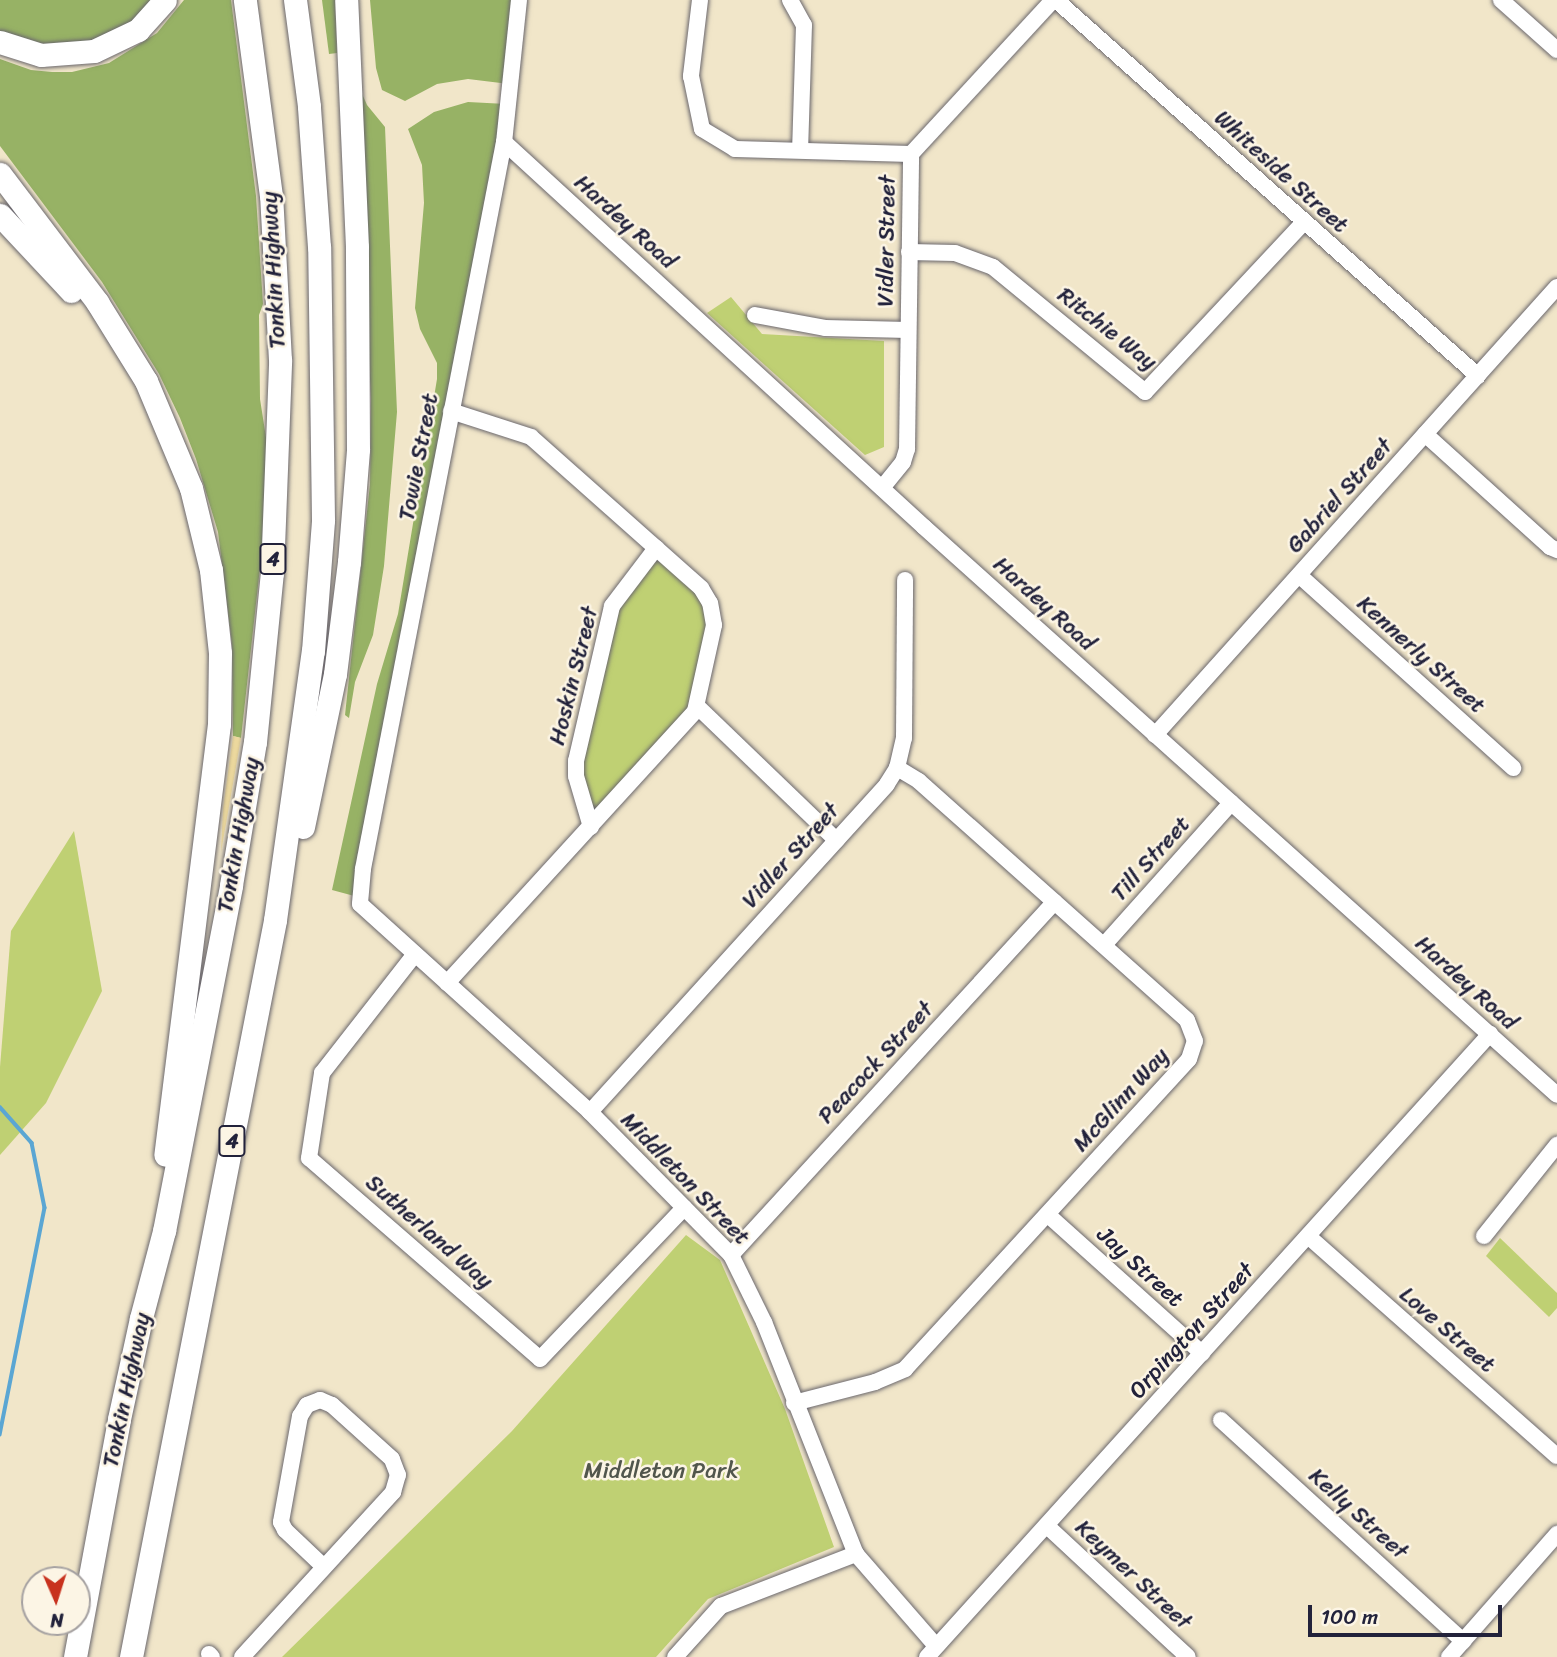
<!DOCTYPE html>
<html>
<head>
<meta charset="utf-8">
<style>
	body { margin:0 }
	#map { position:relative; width:1557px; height:1657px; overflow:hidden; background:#f1e6c9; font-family:Sriracha,sans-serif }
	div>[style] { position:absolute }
	.green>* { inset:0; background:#bfd073 }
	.forest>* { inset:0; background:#97b265 }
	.sand>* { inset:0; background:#eeda9e }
	.stream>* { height:3.5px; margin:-1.75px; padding:0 1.75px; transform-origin:1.75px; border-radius:1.75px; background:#5ba6d3 }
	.roads { filter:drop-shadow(0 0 2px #6a676d) drop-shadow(0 0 2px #6a676d) }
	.minor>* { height:16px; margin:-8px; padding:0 8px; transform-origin:8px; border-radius:8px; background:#fff }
	.highway>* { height:23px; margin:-11.5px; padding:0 11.5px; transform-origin:11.5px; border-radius:11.5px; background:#fff }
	span { translate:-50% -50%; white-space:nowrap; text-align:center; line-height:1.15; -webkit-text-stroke:5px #fcf5e5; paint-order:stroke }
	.shield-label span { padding:2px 5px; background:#fcf5e5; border:2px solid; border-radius:5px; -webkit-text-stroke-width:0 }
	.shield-label { font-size:21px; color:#22223b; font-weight:700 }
	.street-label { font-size:23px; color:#22223b }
	.park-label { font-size:23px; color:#51564c }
	.north { position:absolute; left:21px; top:1566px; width:70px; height:70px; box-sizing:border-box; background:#fcf5e5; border:2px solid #a5a1a1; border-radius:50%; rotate:177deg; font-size:19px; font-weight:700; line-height:28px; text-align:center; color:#22223b }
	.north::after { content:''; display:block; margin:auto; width:24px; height:32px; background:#c8321e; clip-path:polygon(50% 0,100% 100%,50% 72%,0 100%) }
	.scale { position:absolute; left:1308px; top:1605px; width:194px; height:32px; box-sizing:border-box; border:4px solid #22223b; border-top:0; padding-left:9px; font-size:21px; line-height:24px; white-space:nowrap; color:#22223b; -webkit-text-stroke:5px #fcf5e5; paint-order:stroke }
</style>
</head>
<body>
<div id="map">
	<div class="green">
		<div style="clip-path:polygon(731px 297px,762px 334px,884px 341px,884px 447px,865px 455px,707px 313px)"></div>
		<div style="clip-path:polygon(656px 548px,710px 603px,698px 707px,591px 827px,576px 761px,612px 606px)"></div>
		<div style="clip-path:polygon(74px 831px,102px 991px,46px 1103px,0 1155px,0 1067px,11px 931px)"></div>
		<div style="clip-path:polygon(686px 1235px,720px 1260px,785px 1409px,834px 1547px,708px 1599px,656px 1657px,282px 1657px,512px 1431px)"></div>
		<div style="clip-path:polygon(1500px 1238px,1557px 1293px,1557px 1308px,1549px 1317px,1486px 1256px)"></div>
	</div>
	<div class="forest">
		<div style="clip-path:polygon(0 0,154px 0,130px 26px,61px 51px,0 35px)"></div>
		<div style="clip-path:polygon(184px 0,231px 0,256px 196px,263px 304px,259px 315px,260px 399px,267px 444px,263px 541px,241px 738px,233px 736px,232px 645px,218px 532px,196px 459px,180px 418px,159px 374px,102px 282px,0 146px,0 59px,31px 70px,52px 72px,72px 72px,109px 63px,157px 33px)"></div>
		<div style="clip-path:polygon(322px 0,335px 0,337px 53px,329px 54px)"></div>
		<div style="clip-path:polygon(370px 0,519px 0,509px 84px,468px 79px,437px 84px,405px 101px,382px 90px,376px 68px)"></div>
		<div style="clip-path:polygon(355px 78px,367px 105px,385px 127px,397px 412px,384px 566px,373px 635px,355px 682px,349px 718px,345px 715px,370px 484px,371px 399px)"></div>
		<div style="clip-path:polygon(468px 102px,506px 104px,358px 897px,332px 890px,377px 684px,398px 614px,437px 379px,437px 363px,420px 329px,415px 308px,424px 203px,422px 165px,408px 129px,434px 112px)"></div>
	</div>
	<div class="sand">
		<div style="clip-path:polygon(233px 736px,241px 738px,221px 852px,223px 808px)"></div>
	</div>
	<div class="stream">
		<div style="left:0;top:1107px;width:48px;rotate:48.4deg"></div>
		<div style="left:32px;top:1143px;width:66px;rotate:78.7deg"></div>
		<div style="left:45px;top:1208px;width:231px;rotate:101.2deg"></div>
	</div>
	<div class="roads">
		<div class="minor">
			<div style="left:519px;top:0;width:143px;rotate:96deg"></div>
			<div style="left:504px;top:142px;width:741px;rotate:100.98deg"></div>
			<div style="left:363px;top:869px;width:35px;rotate:95deg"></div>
			<div style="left:360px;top:904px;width:310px;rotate:42.1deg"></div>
			<div style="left:590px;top:1112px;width:201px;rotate:45.4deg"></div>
			<div style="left:731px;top:1255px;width:75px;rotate:63.8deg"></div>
			<div style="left:764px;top:1322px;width:250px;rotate:68.4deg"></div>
			<div style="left:856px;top:1554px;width:122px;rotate:49deg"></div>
			<div style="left:700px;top:0;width:77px;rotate:96.8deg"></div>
			<div style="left:691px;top:76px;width:54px;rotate:78.3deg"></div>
			<div style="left:702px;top:129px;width:39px;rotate:31deg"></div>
			<div style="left:735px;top:149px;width:176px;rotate:1.6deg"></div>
			<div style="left:790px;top:0;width:29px;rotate:61deg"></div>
			<div style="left:804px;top:25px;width:125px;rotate:91.8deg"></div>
			<div style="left:1056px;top:0;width:565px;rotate:41.7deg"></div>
			<div style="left:1501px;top:0;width:75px;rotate:41.8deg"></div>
			<div style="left:504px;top:142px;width:570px;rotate:42.51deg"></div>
			<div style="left:924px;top:527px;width:850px;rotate:41.9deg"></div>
			<div style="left:909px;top:252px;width:46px;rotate:1.2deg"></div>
			<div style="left:955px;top:253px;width:40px;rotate:20.2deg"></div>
			<div style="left:993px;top:267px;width:197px;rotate:39.4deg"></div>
			<div style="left:1145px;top:392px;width:231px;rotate:-46.9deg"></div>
			<div style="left:755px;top:315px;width:71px;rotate:10.5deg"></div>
			<div style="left:825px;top:328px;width:83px;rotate:1.4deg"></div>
			<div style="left:1425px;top:434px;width:169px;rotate:42.1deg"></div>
			<div style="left:1550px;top:547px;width:8px;rotate:23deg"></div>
			<div style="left:882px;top:488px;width:33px;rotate:-51deg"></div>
			<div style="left:903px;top:462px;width:14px;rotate:-73deg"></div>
			<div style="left:907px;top:449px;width:295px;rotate:-89.2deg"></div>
			<div style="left:911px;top:154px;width:209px;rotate:-47.3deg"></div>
			<div style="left:1300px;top:576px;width:287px;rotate:42deg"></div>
			<div style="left:698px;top:707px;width:192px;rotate:43.9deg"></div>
			<div style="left:1155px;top:735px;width:602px;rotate:-48.1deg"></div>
			<div style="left:591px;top:827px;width:53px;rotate:-106.4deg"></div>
			<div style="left:576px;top:776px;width:15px;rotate:-90deg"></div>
			<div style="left:576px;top:761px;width:159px;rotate:-76.9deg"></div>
			<div style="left:612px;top:606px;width:73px;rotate:-52.8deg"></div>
			<div style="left:1104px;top:945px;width:191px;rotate:-48.2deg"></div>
			<div style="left:415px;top:954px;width:151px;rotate:128deg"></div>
			<div style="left:322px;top:1073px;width:86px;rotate:98.7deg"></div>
			<div style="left:309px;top:1158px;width:306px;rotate:41deg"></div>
			<div style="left:540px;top:1359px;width:209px;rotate:-46.4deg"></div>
			<div style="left:447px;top:983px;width:368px;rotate:-47.6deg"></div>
			<div style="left:695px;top:711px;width:88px;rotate:-77.5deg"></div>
			<div style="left:714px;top:625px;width:22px;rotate:-100deg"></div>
			<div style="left:710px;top:603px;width:17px;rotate:-121deg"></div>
			<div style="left:701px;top:588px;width:227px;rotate:-138.4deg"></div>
			<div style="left:531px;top:437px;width:84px;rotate:-162deg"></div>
			<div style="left:590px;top:1112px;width:442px;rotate:-47.8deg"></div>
			<div style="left:887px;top:784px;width:19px;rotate:-58deg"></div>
			<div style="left:897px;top:768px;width:31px;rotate:-77deg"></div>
			<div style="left:904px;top:738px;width:158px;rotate:-89.6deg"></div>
			<div style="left:1048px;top:1215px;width:207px;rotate:41.9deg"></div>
			<div style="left:1308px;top:1236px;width:332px;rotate:41.5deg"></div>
			<div style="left:1484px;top:1236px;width:117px;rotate:-51.3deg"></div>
			<div style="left:731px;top:1255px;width:479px;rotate:-47.5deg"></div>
			<div style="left:794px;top:1403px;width:84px;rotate:-14.5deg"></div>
			<div style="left:875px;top:1382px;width:33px;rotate:-23deg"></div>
			<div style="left:905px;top:1369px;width:420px;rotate:-47.5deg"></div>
			<div style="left:1189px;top:1059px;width:19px;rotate:-72deg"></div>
			<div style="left:1195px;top:1041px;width:22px;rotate:-111deg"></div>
			<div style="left:1187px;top:1020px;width:359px;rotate:-138.3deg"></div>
			<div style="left:919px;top:781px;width:26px;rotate:-149deg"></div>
			<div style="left:1221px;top:1420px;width:328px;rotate:42.4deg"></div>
			<div style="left:1047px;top:1526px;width:192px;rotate:42.9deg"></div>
			<div style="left:209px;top:1654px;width:4px;rotate:45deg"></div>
			<div style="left:242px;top:1657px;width:224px;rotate:-47.5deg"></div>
			<div style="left:393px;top:1492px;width:18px;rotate:-74deg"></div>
			<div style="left:398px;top:1475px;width:17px;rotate:-111deg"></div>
			<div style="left:392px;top:1459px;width:81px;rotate:-138deg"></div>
			<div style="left:332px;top:1405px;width:13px;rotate:-157deg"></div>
			<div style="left:320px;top:1400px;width:14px;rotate:159deg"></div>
			<div style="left:307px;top:1405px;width:13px;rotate:122deg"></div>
			<div style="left:300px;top:1416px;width:108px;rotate:100.2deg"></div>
			<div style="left:281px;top:1522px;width:9px;rotate:63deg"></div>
			<div style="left:285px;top:1530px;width:52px;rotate:43.5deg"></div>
			<div style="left:675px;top:1657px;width:69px;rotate:-48deg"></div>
			<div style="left:721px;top:1606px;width:145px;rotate:-21.1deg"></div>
			<div style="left:927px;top:1657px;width:840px;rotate:-47.9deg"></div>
			<div style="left:1449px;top:1657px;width:164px;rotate:-48.7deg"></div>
		</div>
		<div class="highway">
			<div style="left:0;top:42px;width:43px;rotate:17.6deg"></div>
			<div style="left:41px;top:55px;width:53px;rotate:-4.3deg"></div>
			<div style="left:94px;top:51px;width:49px;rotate:-25.5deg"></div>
			<div style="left:138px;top:30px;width:40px;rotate:-48deg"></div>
			<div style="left:0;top:174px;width:161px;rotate:52.8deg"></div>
			<div style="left:97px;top:302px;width:93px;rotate:58.2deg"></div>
			<div style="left:146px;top:381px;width:116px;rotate:67.2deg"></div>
			<div style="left:191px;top:488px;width:84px;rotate:76.3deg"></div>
			<div style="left:211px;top:570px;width:83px;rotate:83.8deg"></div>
			<div style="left:220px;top:653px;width:71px;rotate:90.8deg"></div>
			<div style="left:219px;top:724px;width:434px;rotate:97.1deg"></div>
			<div style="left:0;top:215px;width:104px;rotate:46.9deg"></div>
			<div style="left:303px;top:827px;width:156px;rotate:-78.2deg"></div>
			<div style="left:335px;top:674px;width:113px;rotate:-82.9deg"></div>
			<div style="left:349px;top:562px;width:113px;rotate:-85.4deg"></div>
			<div style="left:358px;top:449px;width:202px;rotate:-90.3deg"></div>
			<div style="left:357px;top:247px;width:247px;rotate:-92.5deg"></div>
			<div style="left:75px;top:1657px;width:242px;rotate:-79.5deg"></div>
			<div style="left:119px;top:1419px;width:103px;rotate:-77.7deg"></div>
			<div style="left:141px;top:1318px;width:90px;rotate:-75.2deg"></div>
			<div style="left:164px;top:1231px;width:352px;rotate:-79deg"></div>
			<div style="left:231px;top:885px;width:145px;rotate:-80.5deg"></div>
			<div style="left:255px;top:742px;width:170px;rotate:-84.3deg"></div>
			<div style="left:272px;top:573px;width:213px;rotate:-87.8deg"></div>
			<div style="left:280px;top:360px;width:164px;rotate:-93.1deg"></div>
			<div style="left:271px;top:196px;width:198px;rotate:-97.6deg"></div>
			<div style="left:131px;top:1657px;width:751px;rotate:-78.94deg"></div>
			<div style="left:275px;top:920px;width:272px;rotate:-82deg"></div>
			<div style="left:313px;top:651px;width:131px;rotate:-85.6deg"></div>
			<div style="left:323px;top:520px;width:273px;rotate:-90.8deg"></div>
			<div style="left:319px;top:247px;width:141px;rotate:-94.1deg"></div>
			<div style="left:309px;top:106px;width:107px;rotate:-97.5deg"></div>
		</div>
	</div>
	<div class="shield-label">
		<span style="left:273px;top:559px">4</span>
		<span style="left:232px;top:1141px">4</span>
	</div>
	<div class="street-label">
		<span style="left:1281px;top:172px;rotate:42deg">Whiteside Street</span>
		<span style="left:625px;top:222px;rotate:42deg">Hardey Road</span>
		<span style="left:887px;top:241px;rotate:-89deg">Vidler Street</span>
		<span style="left:274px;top:270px;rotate:-93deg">Tonkin Highway</span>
		<span style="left:1107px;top:329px;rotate:38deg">Ritchie Way</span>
		<span style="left:419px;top:457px;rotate:-79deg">Towie Street</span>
		<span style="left:1340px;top:496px;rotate:-48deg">Gabriel Street</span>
		<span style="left:1044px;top:604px;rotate:42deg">Hardey Road</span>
		<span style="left:1421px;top:655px;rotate:42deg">Kennerly Street</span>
		<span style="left:574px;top:676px;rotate:-76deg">Hoskin Street</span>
		<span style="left:239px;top:835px;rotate:-80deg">Tonkin Highway</span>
		<span style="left:791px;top:856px;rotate:-48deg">Vidler Street</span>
		<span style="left:1151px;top:859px;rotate:-48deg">Till Street</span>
		<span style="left:1466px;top:983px;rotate:42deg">Hardey Road</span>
		<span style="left:876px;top:1063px;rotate:-47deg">Peacock Street</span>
		<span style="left:1121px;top:1100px;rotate:-48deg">McGlinn Way</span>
		<span style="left:685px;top:1179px;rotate:46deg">Middleton Street</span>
		<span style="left:429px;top:1232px;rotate:41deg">Sutherland Way</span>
		<span style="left:1140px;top:1267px;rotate:42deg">Jay Street</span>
		<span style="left:1447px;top:1330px;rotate:41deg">Love Street</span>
		<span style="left:1192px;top:1331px;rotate:-48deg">Orpington Street</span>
		<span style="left:127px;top:1390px;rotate:-78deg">Tonkin Highway</span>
		<span style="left:1358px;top:1514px;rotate:42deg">Kelly Street</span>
		<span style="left:1133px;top:1575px;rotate:43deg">Keymer Street</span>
	</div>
	<div class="park-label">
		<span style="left:661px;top:1471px">Middleton Park</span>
	</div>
	<div class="north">N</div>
	<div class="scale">100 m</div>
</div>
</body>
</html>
